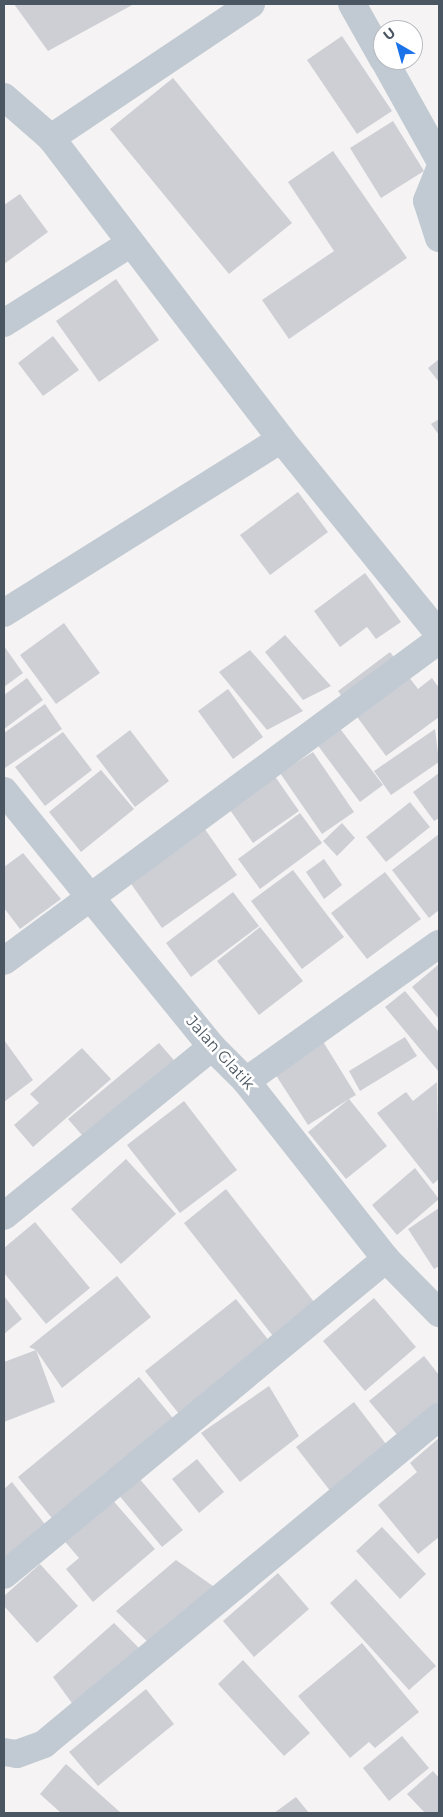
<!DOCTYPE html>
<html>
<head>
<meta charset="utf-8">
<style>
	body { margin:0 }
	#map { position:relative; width:443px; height:1817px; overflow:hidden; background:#f5f3f3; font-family:Montserrat,sans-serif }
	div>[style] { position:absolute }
	.building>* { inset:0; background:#cdcfd5 }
	.street>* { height:28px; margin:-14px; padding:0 14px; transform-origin:14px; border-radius:14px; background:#c1cad2 }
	span { translate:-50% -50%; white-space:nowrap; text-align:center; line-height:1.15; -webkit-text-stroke:5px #fff; paint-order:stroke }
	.street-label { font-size:16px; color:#4a5661 }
	.frame { position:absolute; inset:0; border:5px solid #4a5661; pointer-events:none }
	.north { position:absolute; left:373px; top:20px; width:50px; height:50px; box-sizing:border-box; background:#fff; border:1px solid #b7bbc0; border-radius:50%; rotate:322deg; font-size:14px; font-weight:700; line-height:20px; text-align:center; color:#4a5661 }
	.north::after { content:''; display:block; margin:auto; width:18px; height:22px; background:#1a73e8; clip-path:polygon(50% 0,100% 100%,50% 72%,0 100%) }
</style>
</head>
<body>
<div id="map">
	<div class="building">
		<div style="clip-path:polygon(14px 4px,134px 4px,48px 51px)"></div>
		<div style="clip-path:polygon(342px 36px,392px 111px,357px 134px,307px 60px)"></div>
		<div style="clip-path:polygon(173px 78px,292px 223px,229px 274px,110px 129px)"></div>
		<div style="clip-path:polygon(393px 121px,424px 171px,381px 198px,350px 148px)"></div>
		<div style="clip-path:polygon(333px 151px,407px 258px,289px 339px,262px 300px,334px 251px,288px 182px)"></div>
		<div style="clip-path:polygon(20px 194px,48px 232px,4px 264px,4px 205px)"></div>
		<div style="clip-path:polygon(116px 279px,159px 340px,99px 382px,56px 321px)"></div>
		<div style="clip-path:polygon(53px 336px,79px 370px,43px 396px,18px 363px)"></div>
		<div style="clip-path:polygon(439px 359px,439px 382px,428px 368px)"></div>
		<div style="clip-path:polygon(439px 419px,439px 435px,431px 424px)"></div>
		<div style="clip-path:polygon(298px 492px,328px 532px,270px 575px,240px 535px)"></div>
		<div style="clip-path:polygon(365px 573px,401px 622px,376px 639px,367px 627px,340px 647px,314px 611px)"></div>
		<div style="clip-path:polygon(64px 623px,100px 673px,56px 704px,20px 655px)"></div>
		<div style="clip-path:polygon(285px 635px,331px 686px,303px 700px,265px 652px)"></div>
		<div style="clip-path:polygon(4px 646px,23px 673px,4px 687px)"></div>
		<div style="clip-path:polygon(250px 650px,303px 711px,267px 730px,219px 672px)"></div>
		<div style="clip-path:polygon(390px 652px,418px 689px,432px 678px,439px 688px,439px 717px,386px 756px,338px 691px)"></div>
		<div style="clip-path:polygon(27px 678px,43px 700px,4px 729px,4px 695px)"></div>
		<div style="clip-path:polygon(228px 689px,263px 737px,233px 759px,198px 711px)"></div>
		<div style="clip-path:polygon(45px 704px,62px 729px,5px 768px,4px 733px)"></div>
		<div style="clip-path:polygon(338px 726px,383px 785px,360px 802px,316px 743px)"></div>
		<div style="clip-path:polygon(435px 729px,439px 762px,391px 795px,374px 771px)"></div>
		<div style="clip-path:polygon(130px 730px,169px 781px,135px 807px,96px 756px)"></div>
		<div style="clip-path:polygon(63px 732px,92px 770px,45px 806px,15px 767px)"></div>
		<div style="clip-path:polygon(313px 752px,354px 812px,322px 834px,280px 773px)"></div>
		<div style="clip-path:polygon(101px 770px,134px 809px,81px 852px,49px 812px)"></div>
		<div style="clip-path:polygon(439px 773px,439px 818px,434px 821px,413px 792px)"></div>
		<div style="clip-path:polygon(274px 775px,299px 811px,253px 843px,228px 807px)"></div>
		<div style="clip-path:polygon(410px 802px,430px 827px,386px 862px,366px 837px)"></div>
		<div style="clip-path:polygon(300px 813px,322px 843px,260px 889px,238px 859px)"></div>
		<div style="clip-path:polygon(342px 823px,355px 838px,337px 856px,323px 841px)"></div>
		<div style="clip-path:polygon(202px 825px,237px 875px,162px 928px,127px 878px)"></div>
		<div style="clip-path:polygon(439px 834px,439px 910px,429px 918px,392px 870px)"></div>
		<div style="clip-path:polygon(23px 853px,61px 899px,20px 929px,4px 908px,4px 867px)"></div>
		<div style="clip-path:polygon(324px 859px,342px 885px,324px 899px,306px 872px)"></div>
		<div style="clip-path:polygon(293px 870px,344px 937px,302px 969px,251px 901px)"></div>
		<div style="clip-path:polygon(385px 872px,421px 919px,367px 959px,331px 913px)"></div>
		<div style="clip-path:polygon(233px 892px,259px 926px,191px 977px,166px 943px)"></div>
		<div style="clip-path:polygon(260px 927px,303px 981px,259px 1015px,217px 961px)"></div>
		<div style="clip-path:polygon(439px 964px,439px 1019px,412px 987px)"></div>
		<div style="clip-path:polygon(405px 991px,439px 1032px,439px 1072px,385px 1007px)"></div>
		<div style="clip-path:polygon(319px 1035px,356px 1095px,349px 1099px,387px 1146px,346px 1179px,308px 1132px,349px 1099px,308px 1125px,270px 1066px)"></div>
		<div style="clip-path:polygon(405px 1037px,417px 1056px,360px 1091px,349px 1071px)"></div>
		<div style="clip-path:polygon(4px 1040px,33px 1080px,4px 1102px)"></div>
		<div style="clip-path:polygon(159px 1043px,179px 1066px,88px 1142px,68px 1119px)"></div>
		<div style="clip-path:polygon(82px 1048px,111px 1079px,33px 1147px,14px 1125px,39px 1103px,30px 1094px)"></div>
		<div style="clip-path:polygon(437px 1082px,439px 1179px,433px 1184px,377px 1113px,406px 1092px,413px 1101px)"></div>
		<div style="clip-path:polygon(184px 1101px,237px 1170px,180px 1213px,127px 1145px)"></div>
		<div style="clip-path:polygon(126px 1159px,176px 1214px,121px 1264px,71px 1209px)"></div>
		<div style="clip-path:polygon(415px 1168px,439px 1199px,397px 1235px,372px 1205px)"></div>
		<div style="clip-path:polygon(226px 1189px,318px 1307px,276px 1340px,184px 1223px)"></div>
		<div style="clip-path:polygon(439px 1208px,439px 1266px,434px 1269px,408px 1229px)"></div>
		<div style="clip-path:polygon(35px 1222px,90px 1288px,46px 1324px,4px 1273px,4px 1248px)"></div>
		<div style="clip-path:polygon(117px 1276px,151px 1317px,62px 1388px,36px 1350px,55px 1402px,4px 1422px,4px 1362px,36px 1350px,29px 1347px)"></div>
		<div style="clip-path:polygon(4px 1296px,22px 1319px,4px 1334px)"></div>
		<div style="clip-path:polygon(374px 1298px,416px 1347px,365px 1391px,323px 1341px)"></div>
		<div style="clip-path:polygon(236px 1299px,274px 1347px,183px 1419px,145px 1371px)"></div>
		<div style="clip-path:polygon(424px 1356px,439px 1375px,439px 1406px,400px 1438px,369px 1401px)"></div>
		<div style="clip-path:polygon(139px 1377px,177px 1423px,56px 1523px,18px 1477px)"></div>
		<div style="clip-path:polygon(269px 1386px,299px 1436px,240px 1482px,201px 1433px)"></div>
		<div style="clip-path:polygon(354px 1402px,389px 1448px,331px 1492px,296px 1447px)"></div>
		<div style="clip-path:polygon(439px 1438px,439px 1537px,418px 1554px,378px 1505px,417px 1472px,410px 1463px)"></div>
		<div style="clip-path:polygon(197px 1459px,224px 1492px,199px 1513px,172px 1479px)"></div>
		<div style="clip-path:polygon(138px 1477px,183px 1530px,162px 1547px,118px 1494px)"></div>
		<div style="clip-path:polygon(12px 1482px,51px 1532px,4px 1568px,4px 1489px)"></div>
		<div style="clip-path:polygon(110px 1497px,155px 1549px,93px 1602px,66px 1569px,79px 1558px,61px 1537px)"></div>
		<div style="clip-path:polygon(382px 1527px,426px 1574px,400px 1599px,356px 1551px)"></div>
		<div style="clip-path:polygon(176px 1560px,220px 1591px,155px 1649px,116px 1611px)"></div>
		<div style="clip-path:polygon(40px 1564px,78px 1606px,37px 1643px,4px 1606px,4px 1596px)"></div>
		<div style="clip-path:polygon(278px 1573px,309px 1609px,254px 1657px,223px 1621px)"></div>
		<div style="clip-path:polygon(356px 1579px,436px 1666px,409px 1690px,330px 1603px)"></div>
		<div style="clip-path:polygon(114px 1623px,139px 1648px,74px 1706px,53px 1677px)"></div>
		<div style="clip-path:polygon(362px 1643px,419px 1712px,375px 1748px,369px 1742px,350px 1758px,298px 1696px)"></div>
		<div style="clip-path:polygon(243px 1660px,310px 1733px,284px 1756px,218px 1684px)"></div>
		<div style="clip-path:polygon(146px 1689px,174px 1724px,98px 1786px,69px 1752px)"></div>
		<div style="clip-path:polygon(402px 1736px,429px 1768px,389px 1801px,363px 1768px)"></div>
		<div style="clip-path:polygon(66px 1764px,121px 1813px,61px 1813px,40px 1794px)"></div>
		<div style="clip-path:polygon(433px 1771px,439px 1778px,439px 1813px,425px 1813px,407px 1794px)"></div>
		<div style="clip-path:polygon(296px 1797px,309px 1813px,274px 1813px)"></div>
	</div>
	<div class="street">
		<div style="left:251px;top:4px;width:241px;rotate:146.2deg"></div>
		<div style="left:51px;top:138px;width:379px;rotate:52.6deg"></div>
		<div style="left:281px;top:439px;width:251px;rotate:51deg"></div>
		<div style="left:352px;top:4px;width:63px;rotate:60.6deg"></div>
		<div style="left:384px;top:60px;width:113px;rotate:60.9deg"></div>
		<div style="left:4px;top:97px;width:62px;rotate:41.1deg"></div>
		<div style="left:439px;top:171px;width:32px;rotate:112deg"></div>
		<div style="left:427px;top:201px;width:39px;rotate:72deg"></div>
		<div style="left:4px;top:323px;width:150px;rotate:-32.2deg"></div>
		<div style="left:4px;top:613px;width:327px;rotate:-32.1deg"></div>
		<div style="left:4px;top:791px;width:330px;rotate:50.9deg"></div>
		<div style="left:212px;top:1047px;width:48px;rotate:45deg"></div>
		<div style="left:246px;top:1081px;width:226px;rotate:51.8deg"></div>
		<div style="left:386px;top:1259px;width:76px;rotate:45.5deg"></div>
		<div style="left:4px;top:961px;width:541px;rotate:-36.42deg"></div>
		<div style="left:246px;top:1081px;width:237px;rotate:-35.4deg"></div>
		<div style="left:4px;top:1216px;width:268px;rotate:-39.1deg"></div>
		<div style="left:4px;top:1575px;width:496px;rotate:-39.6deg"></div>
		<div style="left:4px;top:1752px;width:13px;rotate:9deg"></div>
		<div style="left:17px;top:1754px;width:29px;rotate:-20deg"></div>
		<div style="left:44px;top:1744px;width:513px;rotate:-39.62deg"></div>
	</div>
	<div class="street-label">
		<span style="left:220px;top:1053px;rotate:48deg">Jalan Glatik</span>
	</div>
	<div class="frame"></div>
	<div class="north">U</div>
</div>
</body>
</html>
